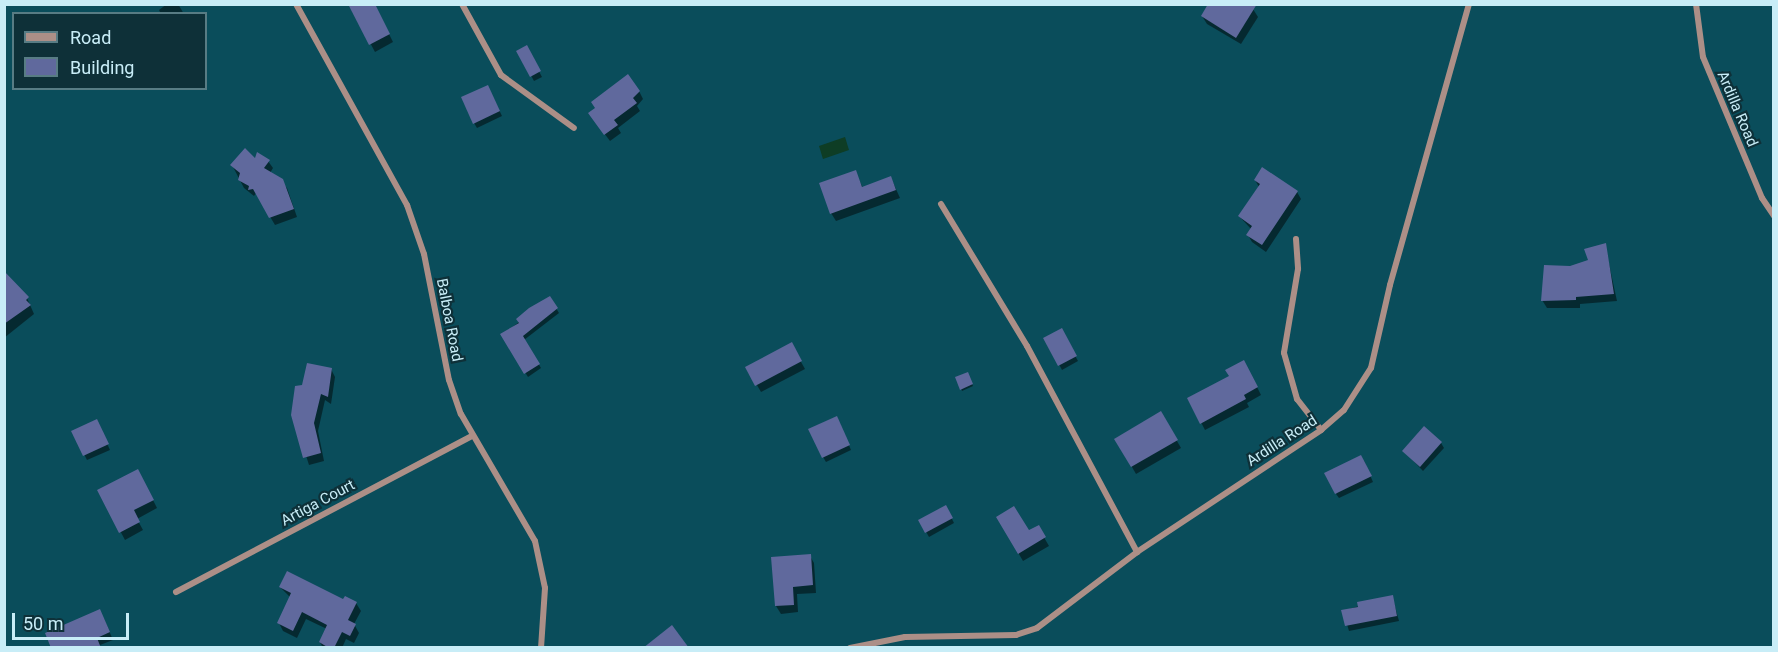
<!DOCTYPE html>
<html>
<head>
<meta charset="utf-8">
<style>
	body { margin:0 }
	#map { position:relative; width:1778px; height:652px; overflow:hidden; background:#0a4d5b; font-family:Roboto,sans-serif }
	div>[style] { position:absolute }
	.water>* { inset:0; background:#0e3d25 }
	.shadow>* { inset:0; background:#0007 }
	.building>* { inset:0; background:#60699d }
	.street>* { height:6px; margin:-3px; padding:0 3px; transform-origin:3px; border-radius:3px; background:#ac8f87 }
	span { translate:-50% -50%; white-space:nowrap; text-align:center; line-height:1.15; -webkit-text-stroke:4.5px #0e3038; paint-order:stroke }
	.street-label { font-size:15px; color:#c8edf7 }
	.frame { position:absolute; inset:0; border:6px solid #c8edf7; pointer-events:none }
	.legend { position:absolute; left:12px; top:12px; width:195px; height:78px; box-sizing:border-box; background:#0e3038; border:2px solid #587c84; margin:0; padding:8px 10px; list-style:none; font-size:18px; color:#c8edf7 }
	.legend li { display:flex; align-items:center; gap:12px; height:30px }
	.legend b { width:30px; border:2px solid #587c84 }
	.scale { position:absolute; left:12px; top:613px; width:117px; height:27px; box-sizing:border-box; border:3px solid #c8edf7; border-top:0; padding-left:8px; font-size:18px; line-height:21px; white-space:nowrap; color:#c8edf7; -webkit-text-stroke:4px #0e3038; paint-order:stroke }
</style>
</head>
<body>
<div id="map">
	<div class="water">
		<div style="clip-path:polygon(845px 137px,849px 150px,823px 159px,819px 146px)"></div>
	</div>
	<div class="shadow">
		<div style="clip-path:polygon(167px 4px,178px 4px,184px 14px,161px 14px,159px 10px)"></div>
		<div style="clip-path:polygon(374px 4px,393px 42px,375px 52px,350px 5px)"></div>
		<div style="clip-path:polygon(1253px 9px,1258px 17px,1241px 44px,1207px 24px,1202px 16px)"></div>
		<div style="clip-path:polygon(526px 47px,542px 77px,534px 81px,518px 51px)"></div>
		<div style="clip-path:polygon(490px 91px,502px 116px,477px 128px,474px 123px)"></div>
		<div style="clip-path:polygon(639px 91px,643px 99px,637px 106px,640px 111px,618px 128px,621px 133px,610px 141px,595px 121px)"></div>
		<div style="clip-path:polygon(256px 161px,268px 161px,273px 168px,270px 173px,287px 188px,297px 217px,275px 225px,256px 193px,254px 196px,244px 188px,232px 165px)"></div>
		<div style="clip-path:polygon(855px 172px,863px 188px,891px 178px,900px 198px,836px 221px,831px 213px)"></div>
		<div style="clip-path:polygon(1255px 180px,1297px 192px,1301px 199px,1266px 252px,1252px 242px,1248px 235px,1251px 229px,1239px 216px,1259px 187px)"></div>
		<div style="clip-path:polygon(1605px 245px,1617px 301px,1580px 304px,1580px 308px,1547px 308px,1542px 300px,1571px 267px,1590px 261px)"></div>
		<div style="clip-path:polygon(4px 277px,27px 298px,34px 314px,4px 338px)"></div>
		<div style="clip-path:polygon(550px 298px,559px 313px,524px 340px,541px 368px,528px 377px,502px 335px)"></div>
		<div style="clip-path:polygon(1061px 330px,1078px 361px,1062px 370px,1045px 338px)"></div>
		<div style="clip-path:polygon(791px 344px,805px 369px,761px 392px,747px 368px)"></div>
		<div style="clip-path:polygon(331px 369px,335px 377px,331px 404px,325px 400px,318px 431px,324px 461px,309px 465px,293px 415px,303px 387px)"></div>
		<div style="clip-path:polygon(1248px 369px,1261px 395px,1247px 403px,1249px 407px,1205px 430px,1189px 399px)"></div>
		<div style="clip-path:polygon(967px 373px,973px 386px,962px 391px,957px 378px)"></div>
		<div style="clip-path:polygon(1161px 413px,1181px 448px,1136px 474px,1116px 439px)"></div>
		<div style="clip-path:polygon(839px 423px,851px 450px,826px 462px,823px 457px)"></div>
		<div style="clip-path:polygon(99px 426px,110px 450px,87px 460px,73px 432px)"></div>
		<div style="clip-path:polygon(1441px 443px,1444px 448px,1423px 471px,1404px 451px)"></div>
		<div style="clip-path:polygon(1364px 461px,1373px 482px,1339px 498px,1336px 494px)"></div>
		<div style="clip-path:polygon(142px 478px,157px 508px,137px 519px,143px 530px,125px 540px,99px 491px)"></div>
		<div style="clip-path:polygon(946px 507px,954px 523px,929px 537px,920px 521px)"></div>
		<div style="clip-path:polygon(998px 518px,1029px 532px,1038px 527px,1049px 546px,1023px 561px)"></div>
		<div style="clip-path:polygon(810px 556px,814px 563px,816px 593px,797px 594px,798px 612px,781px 614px,776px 606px)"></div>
		<div style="clip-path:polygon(280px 587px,356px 603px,361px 611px,354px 624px,359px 633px,354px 643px,346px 639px,342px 648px,323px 648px,320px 642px,327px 629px,306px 619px,297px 638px,283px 631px,279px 623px,291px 598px)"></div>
		<div style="clip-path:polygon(1392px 596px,1399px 621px,1349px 631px,1343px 611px)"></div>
		<div style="clip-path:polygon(104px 619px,113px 640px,100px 645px,53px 648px)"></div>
	</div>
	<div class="building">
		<div style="clip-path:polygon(348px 4px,375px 4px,390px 34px,369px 45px)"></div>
		<div style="clip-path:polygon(1208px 4px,1257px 4px,1236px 38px,1201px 16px)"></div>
		<div style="clip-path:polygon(527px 45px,541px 71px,530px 77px,516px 51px)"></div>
		<div style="clip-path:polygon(628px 74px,640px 91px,633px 98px,637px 103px,614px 120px,618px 125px,604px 135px,588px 113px,595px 108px,591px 102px)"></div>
		<div style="clip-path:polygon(488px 85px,500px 111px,473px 124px,461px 97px)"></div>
		<div style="clip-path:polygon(245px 148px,255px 158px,257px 152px,270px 160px,264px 168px,283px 179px,294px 209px,269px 218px,253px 189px,248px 190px,249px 186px,238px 180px,240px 173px,230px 165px)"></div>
		<div style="clip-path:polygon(1262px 167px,1298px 191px,1262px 245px,1246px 235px,1252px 226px,1238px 216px,1260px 184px,1254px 180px)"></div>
		<div style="clip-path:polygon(856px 170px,862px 187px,891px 176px,896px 190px,830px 214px,819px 183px)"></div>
		<div style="clip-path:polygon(1606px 243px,1614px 294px,1576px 297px,1576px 300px,1541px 301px,1544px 265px,1570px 266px,1588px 260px,1584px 249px)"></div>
		<div style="clip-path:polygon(4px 271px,29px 297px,26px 300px,31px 305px,4px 324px)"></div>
		<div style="clip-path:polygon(550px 296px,558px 308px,523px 336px,540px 364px,524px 374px,500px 334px,519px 323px,516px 319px,529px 308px)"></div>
		<div style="clip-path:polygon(1062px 328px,1077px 356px,1058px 366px,1043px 338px)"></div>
		<div style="clip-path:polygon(792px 342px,802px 361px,755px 386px,745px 367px)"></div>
		<div style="clip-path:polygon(1244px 360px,1258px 387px,1244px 395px,1246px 399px,1200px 424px,1187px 398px,1229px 376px,1225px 370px)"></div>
		<div style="clip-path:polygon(307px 363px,332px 368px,328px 397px,321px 394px,314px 423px,321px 453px,303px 458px,291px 415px,295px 386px,302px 385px)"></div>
		<div style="clip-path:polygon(968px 372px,973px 384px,960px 390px,955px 377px)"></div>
		<div style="clip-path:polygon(1161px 411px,1178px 440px,1131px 467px,1114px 439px)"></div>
		<div style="clip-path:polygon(837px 416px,850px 445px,822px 458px,808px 429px)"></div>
		<div style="clip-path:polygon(97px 419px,109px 444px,83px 456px,71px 431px)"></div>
		<div style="clip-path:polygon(1424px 426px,1442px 442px,1420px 467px,1402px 451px)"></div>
		<div style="clip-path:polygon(1361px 455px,1372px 476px,1335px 494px,1324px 473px)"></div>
		<div style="clip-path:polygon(138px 469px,154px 500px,134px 510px,140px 522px,119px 533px,97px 490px)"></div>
		<div style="clip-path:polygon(946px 505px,953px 518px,925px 533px,918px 520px)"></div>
		<div style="clip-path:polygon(1014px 506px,1029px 530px,1039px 525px,1046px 537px,1018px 554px,996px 517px)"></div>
		<div style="clip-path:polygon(811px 554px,813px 585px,793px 587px,794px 605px,775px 606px,771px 557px)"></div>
		<div style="clip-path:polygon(287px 571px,343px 599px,345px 596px,357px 602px,348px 620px,356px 624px,350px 636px,342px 632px,334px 648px,329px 648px,319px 642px,327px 625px,302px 612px,293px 631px,277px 623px,291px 593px,279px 587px)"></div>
		<div style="clip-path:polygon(1393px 595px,1397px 616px,1345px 626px,1341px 610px,1358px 607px,1357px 602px)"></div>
		<div style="clip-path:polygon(100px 609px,110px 632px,97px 638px,101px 648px,51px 648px,45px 633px)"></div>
		<div style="clip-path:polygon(672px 625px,689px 648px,643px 648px)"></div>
	</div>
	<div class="street">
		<div style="left:296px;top:4px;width:230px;rotate:61.1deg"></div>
		<div style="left:407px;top:205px;width:52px;rotate:70.9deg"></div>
		<div style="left:424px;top:254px;width:128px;rotate:78.8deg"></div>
		<div style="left:449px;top:380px;width:36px;rotate:71deg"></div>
		<div style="left:461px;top:414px;width:147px;rotate:59.8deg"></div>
		<div style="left:535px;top:541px;width:48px;rotate:78deg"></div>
		<div style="left:545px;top:588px;width:60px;rotate:93.8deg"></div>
		<div style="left:462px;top:4px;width:81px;rotate:61.2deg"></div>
		<div style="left:501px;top:75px;width:90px;rotate:36deg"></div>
		<div style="left:1696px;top:4px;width:53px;rotate:82.5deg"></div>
		<div style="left:1703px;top:57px;width:153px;rotate:67.3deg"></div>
		<div style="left:1762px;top:198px;width:22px;rotate:56deg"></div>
		<div style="left:941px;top:204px;width:166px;rotate:58.8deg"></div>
		<div style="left:1027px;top:346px;width:234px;rotate:61.9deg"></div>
		<div style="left:1296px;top:239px;width:30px;rotate:86deg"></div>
		<div style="left:1298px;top:269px;width:85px;rotate:99.5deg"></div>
		<div style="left:1284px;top:353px;width:48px;rotate:74.2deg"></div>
		<div style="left:1297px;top:399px;width:39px;rotate:52deg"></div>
		<div style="left:176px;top:592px;width:335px;rotate:-27.8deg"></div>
		<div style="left:850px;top:648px;width:56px;rotate:-11.3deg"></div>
		<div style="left:905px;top:637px;width:111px;rotate:-1deg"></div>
		<div style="left:1016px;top:635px;width:22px;rotate:-18deg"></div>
		<div style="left:1037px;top:628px;width:126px;rotate:-37.2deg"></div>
		<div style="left:1137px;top:552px;width:221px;rotate:-33.5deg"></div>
		<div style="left:1321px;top:430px;width:30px;rotate:-41deg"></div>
		<div style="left:1344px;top:410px;width:50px;rotate:-57.3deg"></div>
		<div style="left:1371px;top:368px;width:85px;rotate:-77.1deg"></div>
		<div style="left:1390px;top:285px;width:292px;rotate:-74.3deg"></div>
	</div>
	<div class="street-label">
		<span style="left:1737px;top:109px;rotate:67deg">Ardilla Road</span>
		<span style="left:449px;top:320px;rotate:79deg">Balboa Road</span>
		<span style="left:1282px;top:441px;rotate:-33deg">Ardilla Road</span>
		<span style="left:318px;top:503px;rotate:-28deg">Artiga Court</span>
	</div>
	<div class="frame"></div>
	<ul class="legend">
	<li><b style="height:8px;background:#ac8f87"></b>Road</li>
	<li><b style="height:16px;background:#60699d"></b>Building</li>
	</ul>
	<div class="scale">50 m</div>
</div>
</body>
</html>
